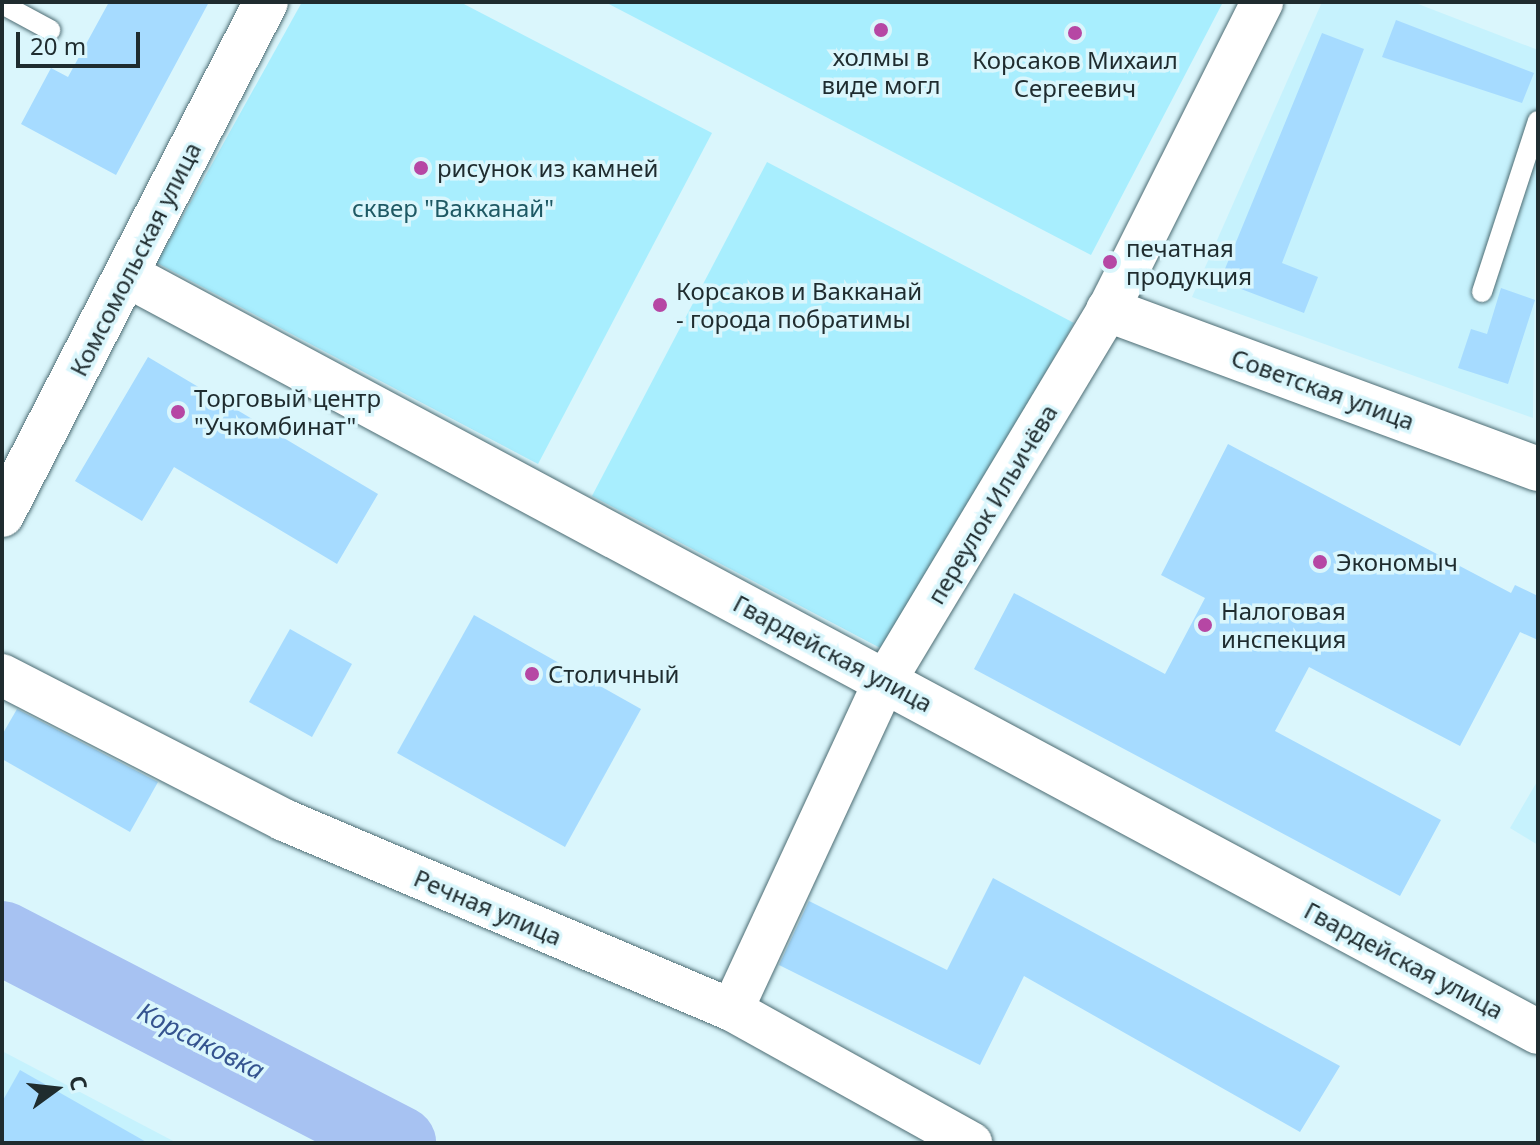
<!DOCTYPE html>
<html>
<head>
<meta charset="utf-8">
<style>
	body { margin:0 }
	#map { position:relative; width:1540px; height:1145px; overflow:hidden; background:#daf6fc; font-family:"Noto Sans",sans-serif }
	div>[style] { position:absolute }
	.built>* { inset:0; background:#c6f2fd }
	.green>* { inset:0; background:#a8eefe }
	.river>* { height:74px; margin:-37px; padding:0 37px; transform-origin:37px; border-radius:37px; background:#a7c2f2 }
	.building>* { inset:0; background:#a6dbff }
	.roads { filter:drop-shadow(0 0 2px #4d6c73) drop-shadow(0 0 2px #4d6c73) }
	.service>* { height:20px; margin:-10px; padding:0 10px; transform-origin:10px; border-radius:10px; background:#fff }
	.minor>* { height:42px; margin:-21px; padding:0 21px; transform-origin:21px; border-radius:21px; background:#fff }
	.tertiary>* { height:44px; margin:-22px; padding:0 22px; transform-origin:22px; border-radius:22px; background:#fff }
	.secondary>* { height:44px; margin:-22px; padding:0 22px; transform-origin:22px; border-radius:22px; background:#fff }
	.dots>* { width:22px; height:22px; translate:-50% -50%; box-sizing:border-box; border:4px solid #daf6fc; border-radius:50% }
	span { translate:-50% -50%; white-space:nowrap; text-align:center; line-height:1.15; -webkit-text-stroke:7px #daf6fc; paint-order:stroke }
	.poi-label { font-size:24px; color:#1f2c2f }
	.left { translate:0 -50%; text-align:left }
	.park-label { font-size:24px; color:#1e5964 }
	.street-label { font-size:24px; color:#1f2c2f }
	.water-label { font-size:26px; color:#35548f; font-style:italic }
	.frame { position:absolute; inset:0; border:4px solid #1f2c2f; pointer-events:none }
	.north { position:absolute; left:16px; top:1049px; width:80px; height:80px; -webkit-text-stroke:6px #daf6fc; paint-order:stroke; rotate:75deg; font-size:22px; font-weight:700; line-height:32px; text-align:center; color:#1f2c2f }
	.north::after { content:''; display:block; margin:auto; width:28px; height:36px; background:#1f2c2f; clip-path:polygon(50% 0,100% 100%,50% 72%,0 100%) }
	.scale { position:absolute; left:16px; top:32px; width:124px; height:36px; box-sizing:border-box; border:4px solid #1f2c2f; border-top:0; padding-left:10px; font-size:24px; line-height:28px; white-space:nowrap; color:#1f2c2f; -webkit-text-stroke:6px #daf6fc; paint-order:stroke }
</style>
</head>
<body>
<div id="map">
	<div class="built">
		<div style="clip-path:polygon(1322px 2px,1413px 2px,1538px 50px,1533px 418px,1192px 297px)"></div>
		<div style="clip-path:polygon(1538px 780px,1538px 845px,1510px 828px)"></div>
		<div style="clip-path:polygon(2px 1051px,177px 1143px,2px 1143px)"></div>
	</div>
	<div class="green">
		<div style="clip-path:polygon(302px 2px,460px 2px,712px 133px,538px 464px,157px 263px)"></div>
		<div style="clip-path:polygon(605px 2px,1223px 2px,1091px 255px)"></div>
		<div style="clip-path:polygon(767px 162px,1074px 323px,886px 651px,592px 496px)"></div>
	</div>
	<div class="river">
		<div style="left:2px;top:938px;width:447px;rotate:27.3deg"></div>
	</div>
	<div class="building">
		<div style="clip-path:polygon(109px 2px,209px 2px,116px 175px,21px 124px,51px 68px,68px 77px)"></div>
		<div style="clip-path:polygon(1396px 20px,1534px 73px,1522px 103px,1382px 57px)"></div>
		<div style="clip-path:polygon(1322px 33px,1364px 49px,1282px 263px,1318px 277px,1304px 313px,1220px 281px)"></div>
		<div style="clip-path:polygon(1501px 288px,1535px 300px,1508px 384px,1458px 368px,1471px 329px,1487px 334px)"></div>
		<div style="clip-path:polygon(148px 357px,378px 494px,337px 564px,174px 467px,142px 521px,75px 481px)"></div>
		<div style="clip-path:polygon(1228px 444px,1511px 593px,1515px 585px,1538px 596px,1538px 640px,1520px 632px,1460px 746px,1309px 667px,1275px 731px,1441px 820px,1400px 896px,974px 669px,1014px 593px,1165px 674px,1205px 598px,1161px 575px)"></div>
		<div style="clip-path:polygon(474px 615px,641px 709px,565px 847px,397px 753px)"></div>
		<div style="clip-path:polygon(290px 629px,352px 664px,312px 737px,249px 702px)"></div>
		<div style="clip-path:polygon(17px 709px,158px 782px,130px 832px,2px 759px,2px 735px)"></div>
		<div style="clip-path:polygon(993px 878px,1340px 1066px,1300px 1132px,1024px 976px,980px 1065px,779px 965px,809px 901px,947px 970px)"></div>
		<div style="clip-path:polygon(20px 1070px,148px 1143px,2px 1143px,2px 1102px)"></div>
	</div>
	<div class="roads">
		<div class="service">
			<div style="left:2px;top:4px;width:55px;rotate:28.4deg"></div>
			<div style="left:1482px;top:292px;width:180px;rotate:-71.9deg"></div>
		</div>
		<div class="minor">
			<div style="left:2px;top:675px;width:317px;rotate:27.2deg"></div>
			<div style="left:284px;top:820px;width:487px;rotate:23deg"></div>
			<div style="left:732px;top:1010px;width:274px;rotate:29.1deg"></div>
			<div style="left:732px;top:1010px;width:363px;rotate:-65.1deg"></div>
			<div style="left:885px;top:681px;width:433px;rotate:-59deg"></div>
			<div style="left:1108px;top:310px;width:344px;rotate:-63.4deg"></div>
		</div>
		<div class="tertiary">
			<div style="left:1108px;top:310px;width:458px;rotate:20.3deg"></div>
		</div>
		<div class="secondary">
			<div style="left:127px;top:275px;width:1601px;rotate:28.21deg"></div>
			<div style="left:2px;top:515px;width:577px;rotate:-62.77deg"></div>
		</div>
	</div>
	<div class="dots">
		<div style="left:881px;top:30px;background:#b647a4"></div>
		<div style="left:1075px;top:33px;background:#b647a4"></div>
		<div style="left:421px;top:168px;background:#b647a4"></div>
		<div style="left:1110px;top:262px;background:#b647a4"></div>
		<div style="left:660px;top:305px;background:#b647a4"></div>
		<div style="left:178px;top:412px;background:#b647a4"></div>
		<div style="left:1320px;top:562px;background:#b647a4"></div>
		<div style="left:1205px;top:625px;background:#b647a4"></div>
		<div style="left:532px;top:674px;background:#b647a4"></div>
	</div>
	<div class="poi-label">
		<span style="left:881px;top:71px">холмы в<br>виде могл</span>
		<span style="left:1075px;top:74px">Корсаков Михаил<br>Сергеевич</span>
		<span class="left" style="left:437px;top:168px">рисунок из камней</span>
		<span class="left" style="left:1126px;top:262px">печатная<br>продукция</span>
		<span class="left" style="left:676px;top:305px">Корсаков и Вакканай<br>- города побратимы</span>
		<span class="left" style="left:194px;top:412px">Торговый центр<br>"Учкомбинат"</span>
		<span class="left" style="left:1336px;top:562px">Экономыч</span>
		<span class="left" style="left:1221px;top:625px">Налоговая<br>инспекция</span>
		<span class="left" style="left:548px;top:674px">Столичный</span>
	</div>
	<div class="park-label">
		<span style="left:453px;top:208px">сквер "Вакканай"</span>
	</div>
	<div class="street-label">
		<span style="left:135px;top:259px;rotate:-63deg">Комсомольская улица</span>
		<span style="left:1323px;top:389px;rotate:20deg">Советская улица</span>
		<span style="left:992px;top:504px;rotate:-59deg">переулок Ильичёва</span>
		<span style="left:833px;top:653px;rotate:28deg">Гвардейская улица</span>
		<span style="left:488px;top:907px;rotate:23deg">Речная улица</span>
		<span style="left:1404px;top:960px;rotate:28deg">Гвардейская улица</span>
	</div>
	<div class="water-label">
		<span style="left:201px;top:1041px;rotate:27deg">Корсаковка</span>
	</div>
	<div class="frame"></div>
	<div class="north">С</div>
	<div class="scale">20 m</div>
</div>
</body>
</html>
